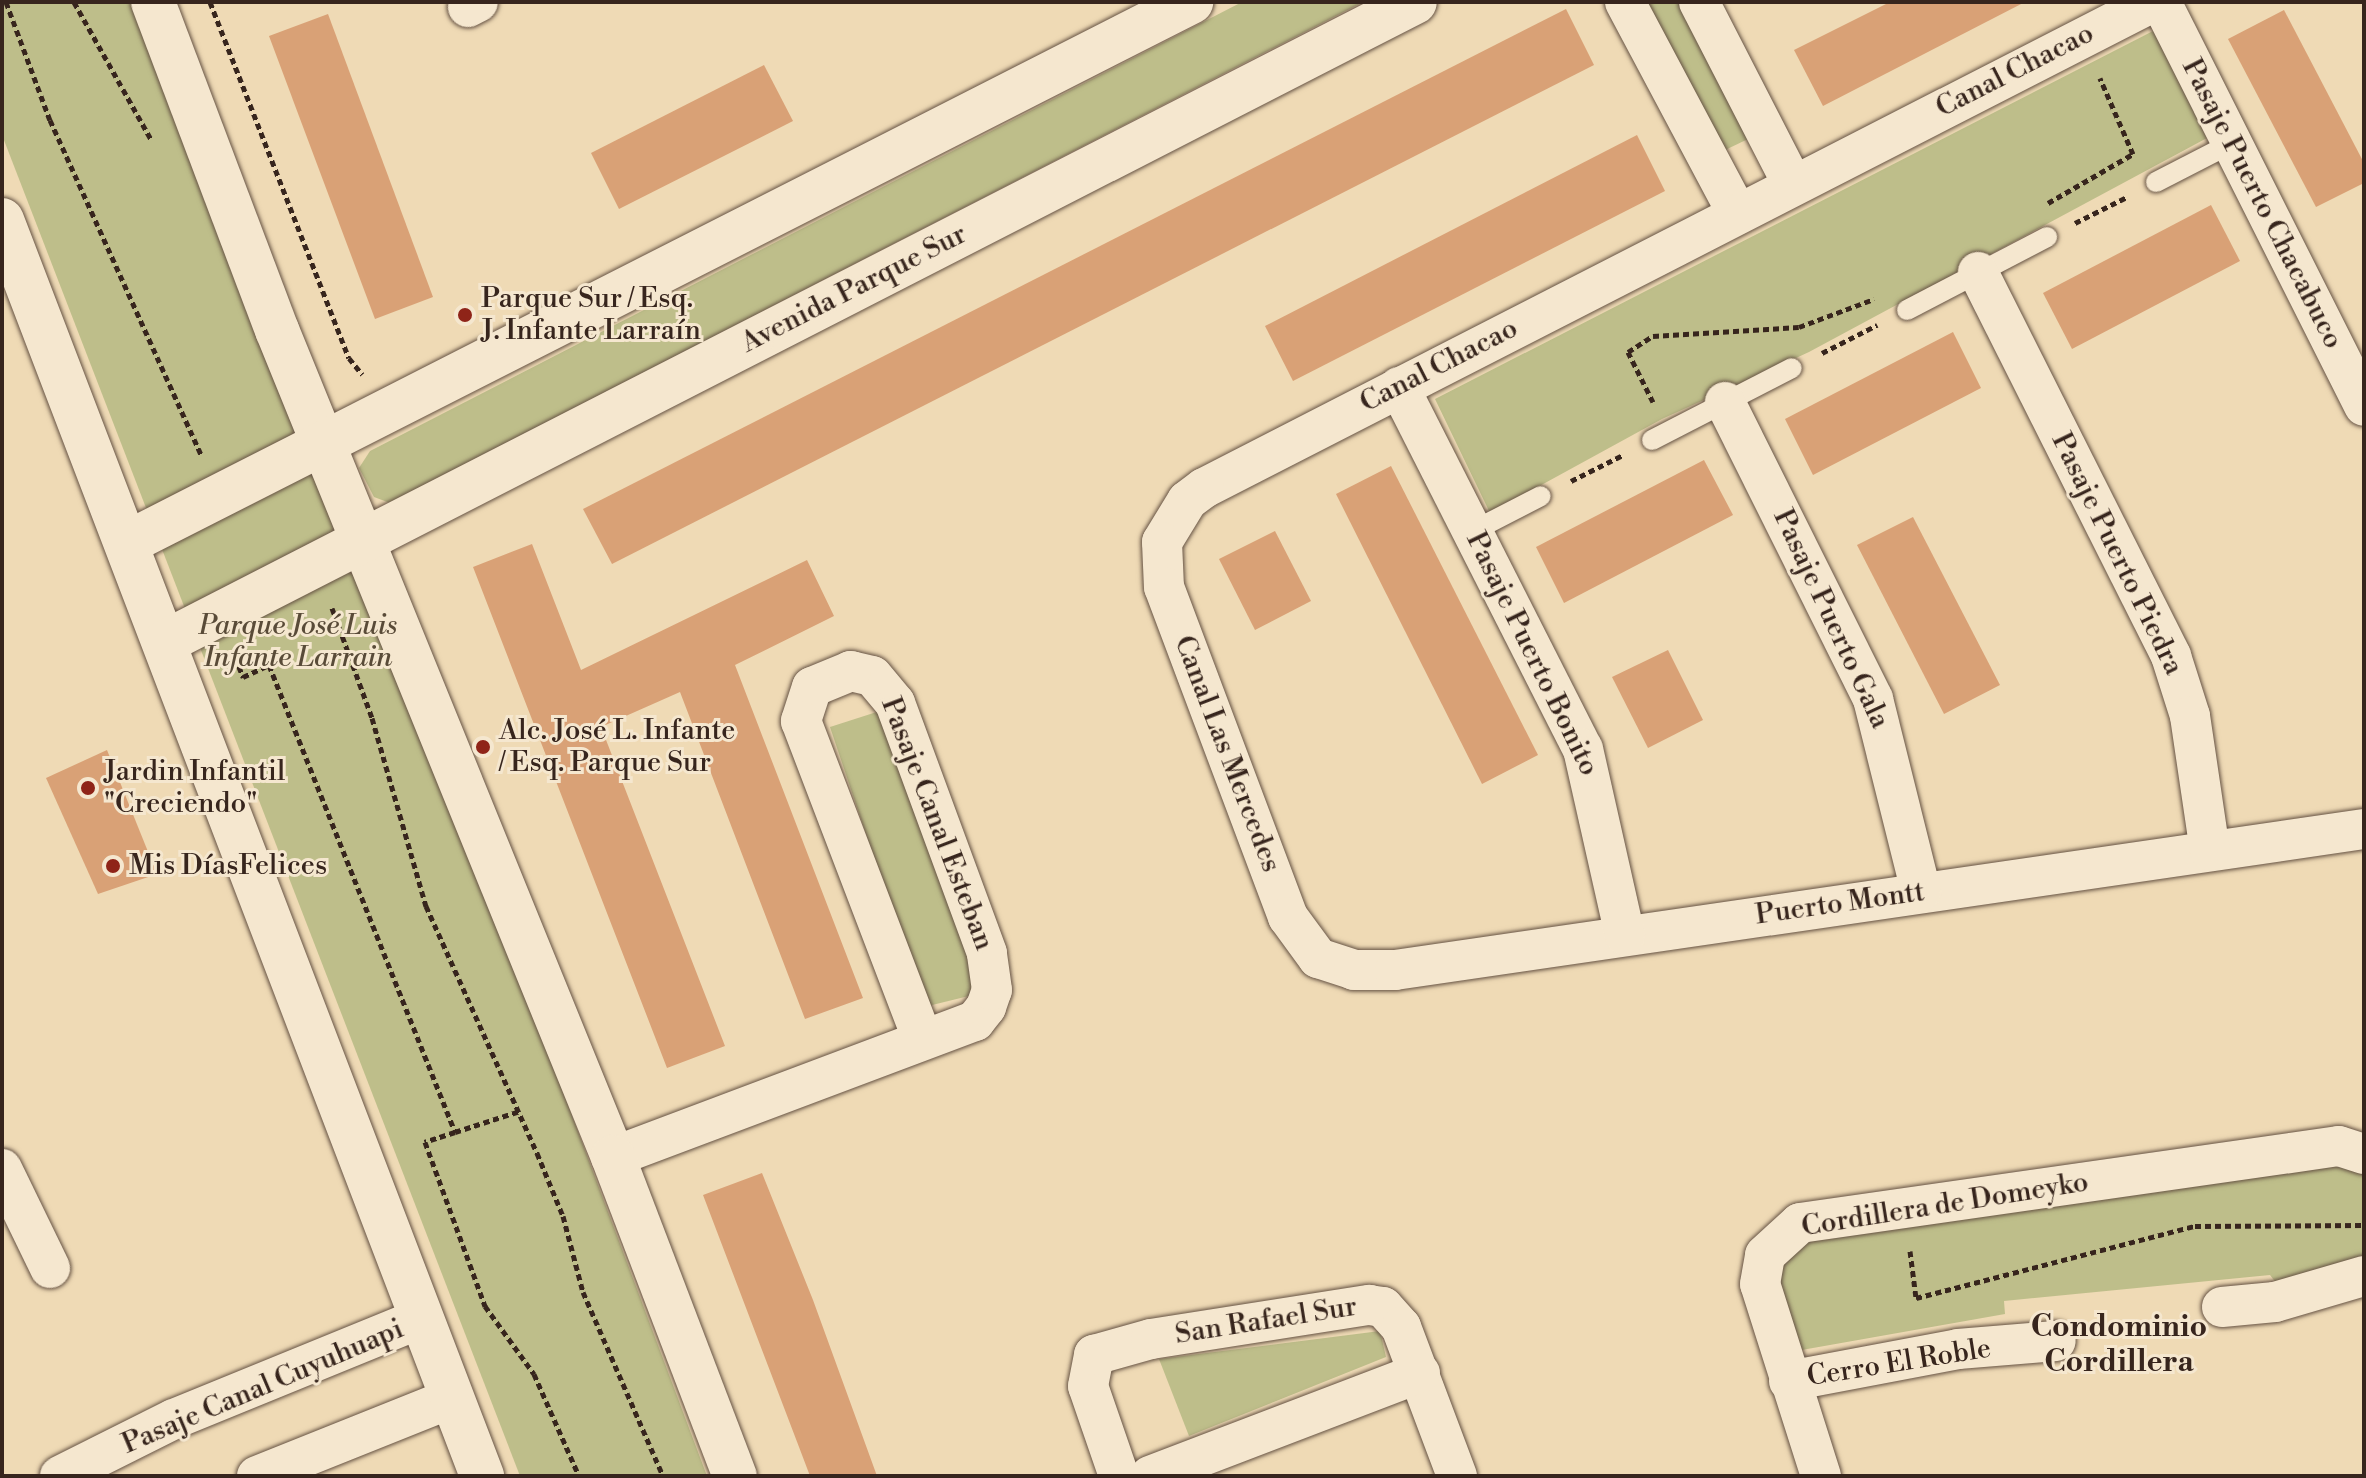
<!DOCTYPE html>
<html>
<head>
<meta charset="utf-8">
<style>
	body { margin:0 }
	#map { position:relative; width:2366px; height:1478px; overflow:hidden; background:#efdab5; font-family:"Libre Bodoni",serif }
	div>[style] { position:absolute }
	.green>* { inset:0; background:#bebe8a }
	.building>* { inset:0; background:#d9a176 }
	.path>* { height:5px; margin-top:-2.5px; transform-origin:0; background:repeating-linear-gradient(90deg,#37251d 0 6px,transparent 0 10px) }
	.roads { filter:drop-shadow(0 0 2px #655243) drop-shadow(0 0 2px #655243) }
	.lane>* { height:20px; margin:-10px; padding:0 10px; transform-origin:10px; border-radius:10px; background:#f5e7cf }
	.street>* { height:40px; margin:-20px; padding:0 20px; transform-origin:20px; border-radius:20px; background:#f5e7cf }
	.secondary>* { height:44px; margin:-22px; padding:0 22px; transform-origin:22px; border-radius:22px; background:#f5e7cf }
	.dots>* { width:22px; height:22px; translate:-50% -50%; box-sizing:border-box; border:4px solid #f5e7cf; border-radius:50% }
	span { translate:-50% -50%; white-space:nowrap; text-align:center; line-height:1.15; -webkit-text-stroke:6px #f5e7cf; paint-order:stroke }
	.street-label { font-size:28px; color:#37251d }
	.poi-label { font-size:28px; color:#37251d }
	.left { translate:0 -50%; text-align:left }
	.park-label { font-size:28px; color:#594b38; font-style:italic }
	.neighbourhood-label { font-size:30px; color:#37251d; font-weight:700 }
	.frame { position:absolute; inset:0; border:4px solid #37251d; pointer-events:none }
</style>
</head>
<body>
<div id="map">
	<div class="green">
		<div style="clip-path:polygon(2px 2px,142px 2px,376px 592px,707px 1476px,520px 1476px,2px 135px)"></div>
		<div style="clip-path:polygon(1242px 2px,1363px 2px,390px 503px,374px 497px,359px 468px,370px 451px)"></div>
		<div style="clip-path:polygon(1646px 2px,1680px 2px,1748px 139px,1721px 152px)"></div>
		<div style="clip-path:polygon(2153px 31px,2207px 138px,1809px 352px,1662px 419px,1490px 513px,1435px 399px)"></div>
		<div style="clip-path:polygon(886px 709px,981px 993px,924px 1007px,830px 727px)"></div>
		<div style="clip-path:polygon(2333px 1157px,2364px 1167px,2364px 1264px,2280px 1288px,2270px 1275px,2004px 1301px,2005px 1314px,1796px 1351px,1776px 1271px,1798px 1239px)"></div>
		<div style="clip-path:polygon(1380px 1331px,1386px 1357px,1189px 1436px,1159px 1359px)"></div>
	</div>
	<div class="building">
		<div style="clip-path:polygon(1890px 2px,2025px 2px,1823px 106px,1794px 50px)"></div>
		<div style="clip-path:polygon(1566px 9px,1594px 65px,612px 564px,583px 509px)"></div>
		<div style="clip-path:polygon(2284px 10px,2364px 163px,2364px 183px,2316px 207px,2228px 39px)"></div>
		<div style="clip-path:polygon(328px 14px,433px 297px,375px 319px,269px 36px)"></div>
		<div style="clip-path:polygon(764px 65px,793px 121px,619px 209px,591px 153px)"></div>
		<div style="clip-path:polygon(1637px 135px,1665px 191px,1293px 381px,1265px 326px)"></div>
		<div style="clip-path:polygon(2211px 205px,2240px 261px,2072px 349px,2043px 293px)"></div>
		<div style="clip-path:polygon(1953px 332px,1981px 388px,1813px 475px,1785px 419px)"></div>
		<div style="clip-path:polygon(1704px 460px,1733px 515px,1564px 603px,1536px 547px)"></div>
		<div style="clip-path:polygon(1391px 466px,1538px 755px,1482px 784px,1336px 494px)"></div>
		<div style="clip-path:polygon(1913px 517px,2000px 685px,1944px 714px,1857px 545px)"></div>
		<div style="clip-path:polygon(1275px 531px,1311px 601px,1255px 630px,1219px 559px)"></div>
		<div style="clip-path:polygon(532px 544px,581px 670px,807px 560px,834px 616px,735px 665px,863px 998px,805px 1019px,680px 692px,601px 727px,725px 1046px,667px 1068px,473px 567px)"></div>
		<div style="clip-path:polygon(1668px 650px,1703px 720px,1648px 748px,1612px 677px)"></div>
		<div style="clip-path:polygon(107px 750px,157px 874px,98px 894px,46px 778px)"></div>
		<div style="clip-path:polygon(762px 1173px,813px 1300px,877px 1476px,810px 1476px,799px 1447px,703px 1195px)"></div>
	</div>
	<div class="path">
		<div style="left:6px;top:2px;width:126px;rotate:69.6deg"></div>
		<div style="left:50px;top:120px;width:367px;rotate:65.7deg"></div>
		<div style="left:74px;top:2px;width:159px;rotate:60.7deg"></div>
		<div style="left:210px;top:2px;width:382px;rotate:68.7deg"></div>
		<div style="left:349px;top:358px;width:21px;rotate:51deg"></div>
		<div style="left:2048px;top:203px;width:98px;rotate:-30deg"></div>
		<div style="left:2133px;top:154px;width:83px;rotate:-113.5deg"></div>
		<div style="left:2075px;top:223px;width:58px;rotate:-26.6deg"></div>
		<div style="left:1822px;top:353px;width:62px;rotate:-27deg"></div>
		<div style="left:1653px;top:402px;width:56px;rotate:-116.6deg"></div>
		<div style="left:1628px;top:352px;width:30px;rotate:-33deg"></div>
		<div style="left:1653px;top:336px;width:146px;rotate:-3.5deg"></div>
		<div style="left:1799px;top:327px;width:80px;rotate:-20.5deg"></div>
		<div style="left:1571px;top:481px;width:58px;rotate:-26.6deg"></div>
		<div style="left:332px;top:608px;width:117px;rotate:70deg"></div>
		<div style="left:372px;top:718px;width:196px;rotate:74deg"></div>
		<div style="left:426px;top:906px;width:271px;rotate:65.8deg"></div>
		<div style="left:537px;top:1153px;width:68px;rotate:67.6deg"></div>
		<div style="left:563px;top:1216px;width:79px;rotate:75.3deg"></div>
		<div style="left:583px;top:1292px;width:201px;rotate:66.5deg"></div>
		<div style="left:235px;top:657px;width:22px;rotate:68deg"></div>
		<div style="left:243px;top:677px;width:29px;rotate:-25deg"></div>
		<div style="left:269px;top:665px;width:503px;rotate:68.28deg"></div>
		<div style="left:455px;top:1132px;width:32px;rotate:162deg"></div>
		<div style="left:425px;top:1142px;width:175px;rotate:69.9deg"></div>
		<div style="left:485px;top:1306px;width:84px;rotate:54.2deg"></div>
		<div style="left:534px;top:1374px;width:111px;rotate:66.2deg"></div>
		<div style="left:455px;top:1132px;width:68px;rotate:-17.9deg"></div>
		<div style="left:1910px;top:1251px;width:47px;rotate:82.7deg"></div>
		<div style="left:1916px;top:1298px;width:288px;rotate:-14.5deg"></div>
		<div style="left:2195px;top:1226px;width:169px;rotate:-0.3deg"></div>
	</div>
	<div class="roads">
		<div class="lane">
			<div style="left:2156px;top:182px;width:85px;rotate:-27.2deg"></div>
			<div style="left:1907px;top:310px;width:158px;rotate:-27.5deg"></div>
			<div style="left:1652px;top:440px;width:157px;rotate:-27.2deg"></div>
			<div style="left:1473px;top:531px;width:76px;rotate:-27.2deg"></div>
		</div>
		<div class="street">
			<div style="left:1625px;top:2px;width:239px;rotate:62deg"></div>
			<div style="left:1699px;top:2px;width:203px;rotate:62.8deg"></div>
			<div style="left:2153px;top:2px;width:1066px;rotate:152.88deg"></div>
			<div style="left:1204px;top:488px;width:21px;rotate:143deg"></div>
			<div style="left:1187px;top:501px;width:48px;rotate:121.4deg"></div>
			<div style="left:1162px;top:542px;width:45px;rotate:87.5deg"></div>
			<div style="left:1164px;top:587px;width:353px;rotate:69.4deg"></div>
			<div style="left:1288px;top:917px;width:51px;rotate:53.8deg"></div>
			<div style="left:1318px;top:958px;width:38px;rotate:18deg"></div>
			<div style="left:1354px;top:970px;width:41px"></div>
			<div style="left:1395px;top:970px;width:979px;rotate:-8.28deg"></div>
			<div style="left:2161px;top:2px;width:452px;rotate:63.3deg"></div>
			<div style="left:468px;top:7px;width:11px;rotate:-27deg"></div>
			<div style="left:1978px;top:272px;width:430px;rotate:63.3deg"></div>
			<div style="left:2171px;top:656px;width:63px;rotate:72.4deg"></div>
			<div style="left:2190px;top:716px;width:136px;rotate:81.6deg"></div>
			<div style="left:1399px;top:387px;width:406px;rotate:63.1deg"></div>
			<div style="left:1583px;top:749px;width:191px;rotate:77.3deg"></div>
			<div style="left:1725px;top:402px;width:332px;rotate:63.5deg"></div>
			<div style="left:1873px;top:699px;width:198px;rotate:76deg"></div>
			<div style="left:613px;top:1157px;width:387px;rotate:-20.6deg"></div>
			<div style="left:975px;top:1021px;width:18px;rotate:-52deg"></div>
			<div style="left:986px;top:1007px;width:18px;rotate:-71deg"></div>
			<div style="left:992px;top:990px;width:37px;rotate:-98deg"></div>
			<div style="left:987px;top:953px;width:266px;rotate:-110.2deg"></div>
			<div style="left:895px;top:703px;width:35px;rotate:-130deg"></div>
			<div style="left:872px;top:676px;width:22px;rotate:-167deg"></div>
			<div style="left:851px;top:671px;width:42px;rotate:157.7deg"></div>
			<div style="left:812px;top:687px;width:36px;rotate:108deg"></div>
			<div style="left:801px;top:721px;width:339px;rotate:69.1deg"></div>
			<div style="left:2px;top:1169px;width:110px;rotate:64.1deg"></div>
			<div style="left:2222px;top:1307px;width:53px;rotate:-5.4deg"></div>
			<div style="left:2275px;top:1302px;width:93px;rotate:-16.3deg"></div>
			<div style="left:1789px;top:1381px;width:172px;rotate:-10.7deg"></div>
			<div style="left:1958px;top:1349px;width:98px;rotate:-4.7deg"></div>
			<div style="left:60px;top:1476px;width:127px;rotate:-26.6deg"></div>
			<div style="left:174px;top:1419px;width:268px;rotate:-22.2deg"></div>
			<div style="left:257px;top:1476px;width:210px;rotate:-21.8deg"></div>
			<div style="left:1119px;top:1476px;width:95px;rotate:-109deg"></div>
			<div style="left:1088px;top:1386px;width:32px;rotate:-79deg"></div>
			<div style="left:1094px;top:1355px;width:59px;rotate:-15.7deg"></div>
			<div style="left:1151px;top:1339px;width:221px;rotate:-8.9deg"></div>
			<div style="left:1369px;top:1305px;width:14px;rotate:8deg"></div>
			<div style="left:1383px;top:1307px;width:27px;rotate:48deg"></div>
			<div style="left:1401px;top:1327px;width:159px;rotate:69.4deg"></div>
			<div style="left:1150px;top:1476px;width:289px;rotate:-20.9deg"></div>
			<div style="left:1821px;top:1476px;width:201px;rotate:-107.6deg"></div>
			<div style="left:1760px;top:1284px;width:29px;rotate:-80deg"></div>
			<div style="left:1765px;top:1255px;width:47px;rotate:-42.4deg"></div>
			<div style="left:1800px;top:1223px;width:544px;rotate:-8.13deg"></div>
			<div style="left:2339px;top:1146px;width:26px;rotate:18deg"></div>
		</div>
		<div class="secondary">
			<div style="left:153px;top:2px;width:351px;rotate:69.3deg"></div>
			<div style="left:277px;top:330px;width:893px;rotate:67.89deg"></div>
			<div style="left:613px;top:1157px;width:342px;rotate:69.1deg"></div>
			<div style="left:2px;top:220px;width:1345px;rotate:69.08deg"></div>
			<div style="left:127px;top:543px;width:1194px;rotate:-26.95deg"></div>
			<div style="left:165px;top:642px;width:1404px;rotate:-27.11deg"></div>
		</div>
	</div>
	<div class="dots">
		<div style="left:465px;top:315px;background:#8f2418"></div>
		<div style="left:483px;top:747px;background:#8f2418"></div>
		<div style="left:88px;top:788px;background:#8f2418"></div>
		<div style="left:113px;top:866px;background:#8f2418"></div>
	</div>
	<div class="street-label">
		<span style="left:2015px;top:71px;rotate:-27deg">Canal Chacao</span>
		<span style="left:2262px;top:204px;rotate:63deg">Pasaje Puerto Chacabuco</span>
		<span style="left:854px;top:289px;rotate:-27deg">Avenida Parque Sur</span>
		<span style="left:1439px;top:366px;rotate:-27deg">Canal Chacao</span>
		<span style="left:2117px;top:554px;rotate:64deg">Pasaje Puerto Piedra</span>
		<span style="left:1831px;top:619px;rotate:65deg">Pasaje Puerto Gala</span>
		<span style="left:1532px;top:654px;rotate:64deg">Pasaje Puerto Bonito</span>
		<span style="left:1227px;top:754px;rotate:69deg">Canal Las Mercedes</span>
		<span style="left:937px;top:824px;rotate:69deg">Pasaje Canal Esteban</span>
		<span style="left:1840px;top:904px;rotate:-8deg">Puerto Montt</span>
		<span style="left:1945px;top:1205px;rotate:-9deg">Cordillera de Domeyko</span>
		<span style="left:1266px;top:1321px;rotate:-9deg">San Rafael Sur</span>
		<span style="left:1899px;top:1363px;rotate:-9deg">Cerro El Roble</span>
		<span style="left:263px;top:1387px;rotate:-23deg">Pasaje Canal Cuyuhuapi</span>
	</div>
	<div class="poi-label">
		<span class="left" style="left:481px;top:315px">Parque Sur / Esq.<br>J. Infante Larraín</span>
		<span class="left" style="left:499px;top:747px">Alc. José L. Infante<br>/ Esq. Parque Sur</span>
		<span class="left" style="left:104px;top:788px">Jardin Infantil<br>"Creciendo"</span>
		<span class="left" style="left:129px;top:866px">Mis DíasFelices</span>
	</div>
	<div class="park-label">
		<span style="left:298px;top:642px">Parque José Luis<br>Infante Larrain</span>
	</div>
	<div class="neighbourhood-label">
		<span style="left:2119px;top:1344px">Condominio<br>Cordillera</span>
	</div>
	<div class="frame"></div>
</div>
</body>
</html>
